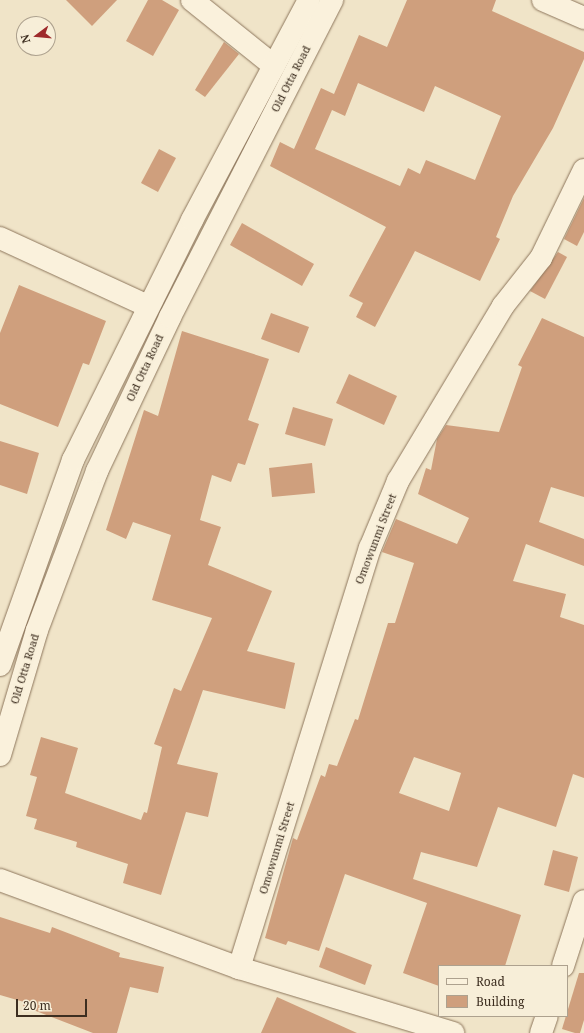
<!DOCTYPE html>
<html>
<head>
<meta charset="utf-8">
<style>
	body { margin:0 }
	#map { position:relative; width:584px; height:1033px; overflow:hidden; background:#f0e4c8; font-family:"Noto Serif",serif }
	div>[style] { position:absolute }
	.building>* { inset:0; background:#cf9f7d }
	.roads { filter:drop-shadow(0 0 1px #8d765c) drop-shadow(0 0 1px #8d765c) }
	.minor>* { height:22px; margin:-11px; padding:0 11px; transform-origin:11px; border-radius:11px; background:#faf1dc }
	.tertiary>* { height:22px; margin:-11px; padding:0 11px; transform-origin:11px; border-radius:11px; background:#faf1dc }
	span { translate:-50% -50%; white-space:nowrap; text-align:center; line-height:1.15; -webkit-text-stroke:3px #f7eed8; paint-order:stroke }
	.street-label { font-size:11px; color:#3d2e20 }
	.legend { position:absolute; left:438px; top:965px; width:130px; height:52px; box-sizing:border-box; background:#f7eed8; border:1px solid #ada18e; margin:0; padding:5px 7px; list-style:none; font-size:12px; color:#3d2e20 }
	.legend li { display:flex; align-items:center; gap:8px; height:20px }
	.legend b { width:20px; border:1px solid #ada18e }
	.north { position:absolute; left:16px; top:16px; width:40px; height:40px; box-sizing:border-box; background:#f7eed8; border:1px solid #ada18e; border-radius:50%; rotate:254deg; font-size:11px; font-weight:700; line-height:16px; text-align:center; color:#3d2e20 }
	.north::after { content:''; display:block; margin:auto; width:14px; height:18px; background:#9e2a2b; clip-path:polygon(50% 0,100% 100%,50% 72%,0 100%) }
	.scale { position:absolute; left:16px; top:999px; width:71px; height:18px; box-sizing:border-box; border:2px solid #3d2e20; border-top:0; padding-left:5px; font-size:12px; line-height:14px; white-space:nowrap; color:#3d2e20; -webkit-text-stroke:3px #f7eed8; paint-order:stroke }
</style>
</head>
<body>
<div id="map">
	<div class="building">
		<div style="clip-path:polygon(66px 0,117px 0,92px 26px)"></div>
		<div style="clip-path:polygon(148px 0,162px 0,179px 10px,153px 56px,126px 41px)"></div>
		<div style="clip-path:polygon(evenodd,407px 0,496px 0,492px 11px,584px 52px,584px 59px,553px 128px,513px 196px,496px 237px,500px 239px,480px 281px,415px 251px,375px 327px,356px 317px,363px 303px,349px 296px,386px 227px,270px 166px,280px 142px,294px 149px,321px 88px,334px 94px,359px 35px,387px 47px,407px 0,358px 83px,424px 112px,435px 86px,501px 116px,475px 180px,426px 160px,420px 174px,408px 168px,400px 186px,315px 149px,332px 110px,345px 116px,358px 83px)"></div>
		<div style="clip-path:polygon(224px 42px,239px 54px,205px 97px,195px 90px)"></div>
		<div style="clip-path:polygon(159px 149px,176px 158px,158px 192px,141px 183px)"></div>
		<div style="clip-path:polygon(584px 198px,584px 232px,577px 246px,564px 239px)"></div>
		<div style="clip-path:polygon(242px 223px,314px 264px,302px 286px,230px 245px)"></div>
		<div style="clip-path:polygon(558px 252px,567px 257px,545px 299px,530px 291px)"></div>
		<div style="clip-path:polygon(19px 285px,106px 321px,89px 365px,83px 363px,58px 427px,0 404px,0 333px)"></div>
		<div style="clip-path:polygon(271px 313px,309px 327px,299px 353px,261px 339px)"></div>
		<div style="clip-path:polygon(evenodd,542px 318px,584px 337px,584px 497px,551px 487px,539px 522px,584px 539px,584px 566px,526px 544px,513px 581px,566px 594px,560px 617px,584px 625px,584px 778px,573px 774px,556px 827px,498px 807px,477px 867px,421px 852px,413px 879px,521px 915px,505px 966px,439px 966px,439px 986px,403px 973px,427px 903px,345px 874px,319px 951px,288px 941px,286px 945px,265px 938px,293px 838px,297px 840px,321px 775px,325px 777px,329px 764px,337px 766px,355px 719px,358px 720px,388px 623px,395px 623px,414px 563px,382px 552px,396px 519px,457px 544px,469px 518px,418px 494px,426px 468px,431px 470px,437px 439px,446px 425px,499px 432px,522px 367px,518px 365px,542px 318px,414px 757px,461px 773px,449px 811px,399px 793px,414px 757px)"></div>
		<div style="clip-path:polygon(182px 331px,269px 359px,248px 420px,259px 424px,245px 465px,238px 463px,231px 482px,212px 475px,200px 520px,221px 527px,208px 565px,272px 591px,247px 651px,295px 663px,285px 709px,203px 690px,177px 764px,218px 773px,208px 817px,186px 812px,161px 895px,123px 883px,128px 864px,76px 847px,77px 842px,34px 829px,37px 819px,26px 816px,37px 777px,30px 775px,41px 737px,78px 748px,65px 793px,141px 820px,144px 812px,147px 813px,162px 747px,154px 744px,174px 688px,181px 691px,212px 618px,152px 600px,171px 535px,133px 522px,126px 539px,106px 530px,144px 410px,158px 416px)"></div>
		<div style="clip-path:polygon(349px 374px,397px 396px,384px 425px,336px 403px)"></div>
		<div style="clip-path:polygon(293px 407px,333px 419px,325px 446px,285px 434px)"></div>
		<div style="clip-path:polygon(0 441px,39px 453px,27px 494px,0 485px)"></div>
		<div style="clip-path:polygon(312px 463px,315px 493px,272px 497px,269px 468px)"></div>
		<div style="clip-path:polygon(553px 850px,578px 857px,569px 892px,544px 885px)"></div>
		<div style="clip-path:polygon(0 917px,50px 933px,52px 927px,120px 953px,119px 957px,164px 967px,158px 993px,130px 987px,117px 1033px,93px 1033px,23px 1006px,24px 1002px,0 995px)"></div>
		<div style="clip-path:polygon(326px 947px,372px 965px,365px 985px,319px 967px)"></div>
		<div style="clip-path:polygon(579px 973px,584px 973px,584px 1020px,580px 1033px,575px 1033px,562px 1029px)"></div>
		<div style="clip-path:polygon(277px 997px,357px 1033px,261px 1033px)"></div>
	</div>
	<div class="roads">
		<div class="minor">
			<div style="left:192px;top:0;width:105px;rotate:38.8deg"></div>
			<div style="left:543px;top:0;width:45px;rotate:23.7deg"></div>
			<div style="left:0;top:238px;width:163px;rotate:24.7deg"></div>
			<div style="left:0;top:880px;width:255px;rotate:20.2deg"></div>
			<div style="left:239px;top:968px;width:224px;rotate:16.9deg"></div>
			<div style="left:563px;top:966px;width:68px;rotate:-72.1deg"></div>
			<div style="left:239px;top:968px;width:440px;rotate:-72.7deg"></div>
			<div style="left:370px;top:548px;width:73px;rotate:-67.3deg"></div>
			<div style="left:398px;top:481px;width:204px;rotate:-59deg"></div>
			<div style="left:503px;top:306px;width:61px;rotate:-51.6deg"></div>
			<div style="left:541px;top:258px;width:98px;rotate:-64deg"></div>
			<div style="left:541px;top:1033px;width:18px;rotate:-71deg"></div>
		</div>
		<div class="tertiary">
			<div style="left:0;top:665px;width:218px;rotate:-70.4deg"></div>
			<div style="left:73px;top:460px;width:268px;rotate:-63.6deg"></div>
			<div style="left:192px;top:220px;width:249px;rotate:-62deg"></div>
			<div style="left:0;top:755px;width:130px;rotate:-73.5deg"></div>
			<div style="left:37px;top:630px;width:170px;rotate:-69.3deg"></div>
			<div style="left:97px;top:471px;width:170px;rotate:-64.6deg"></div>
			<div style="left:170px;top:317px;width:356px;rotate:-62.9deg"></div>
		</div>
	</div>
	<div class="street-label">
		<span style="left:291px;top:79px;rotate:-63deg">Old Otta Road</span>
		<span style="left:145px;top:368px;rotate:-65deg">Old Otta Road</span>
		<span style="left:376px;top:539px;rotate:-69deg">Omowunmi Street</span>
		<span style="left:25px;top:669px;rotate:-73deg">Old Otta Road</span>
		<span style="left:277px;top:848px;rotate:-73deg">Omowunmi Street</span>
	</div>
	<ul class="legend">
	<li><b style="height:5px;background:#faf1dc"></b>Road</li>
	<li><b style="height:11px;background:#cf9f7d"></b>Building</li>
	</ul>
	<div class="north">N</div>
	<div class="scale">20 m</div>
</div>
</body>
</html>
